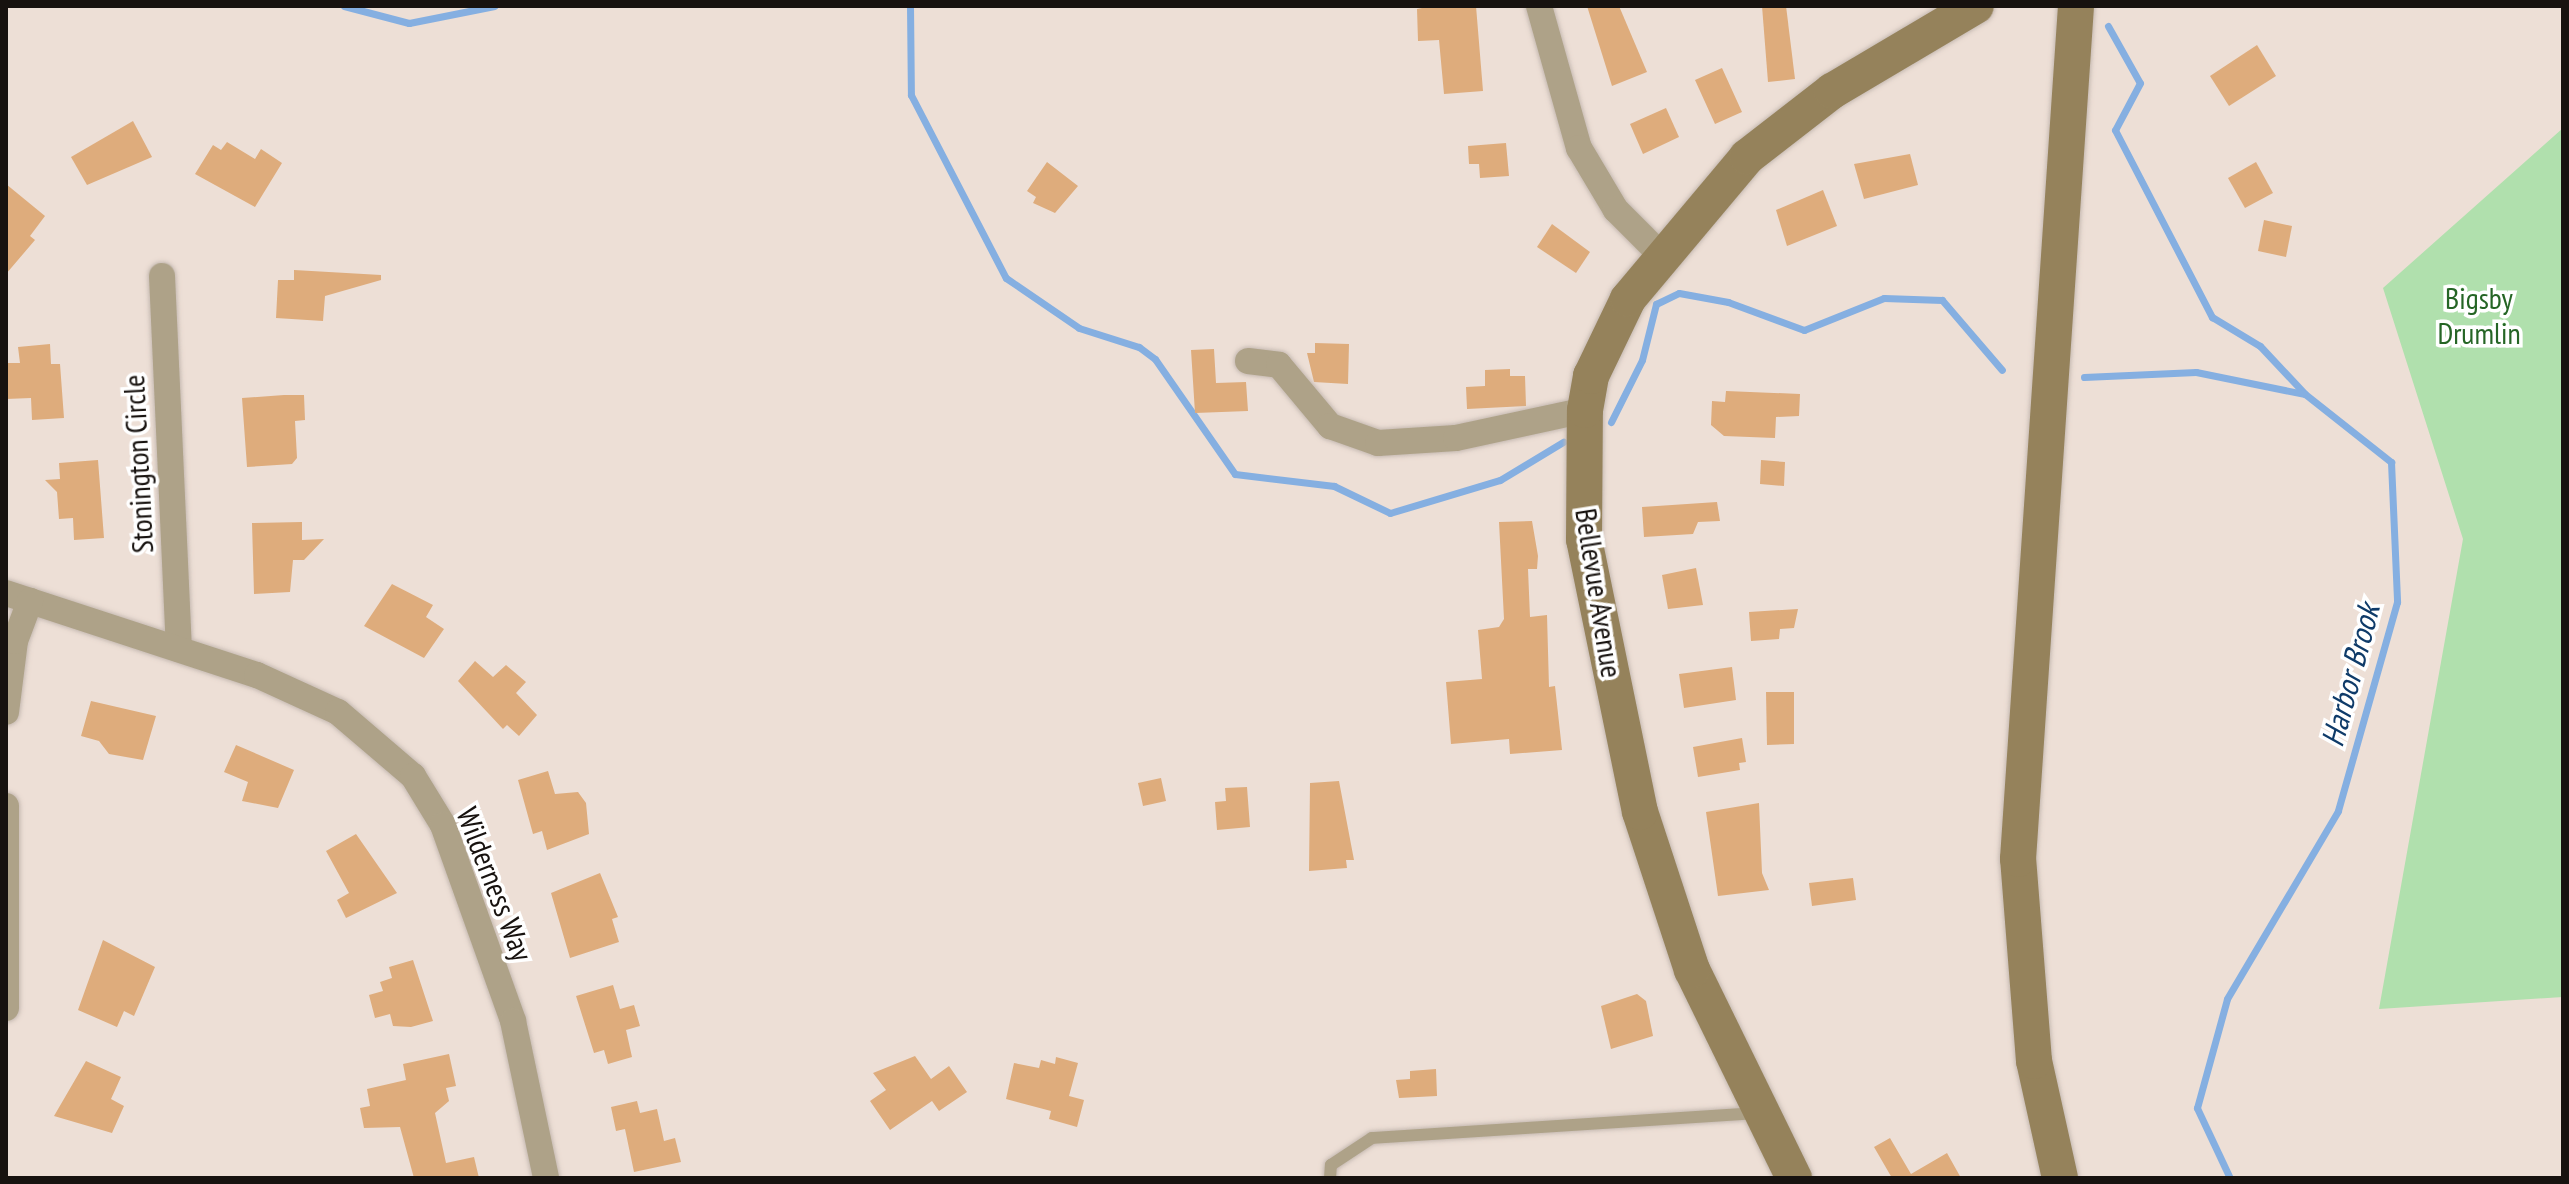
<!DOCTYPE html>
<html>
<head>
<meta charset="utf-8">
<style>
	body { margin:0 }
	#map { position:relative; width:2569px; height:1184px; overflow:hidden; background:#eddfd6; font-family:"PT Sans Narrow",sans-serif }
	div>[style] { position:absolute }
	.green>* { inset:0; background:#b0e0ad }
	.stream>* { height:7px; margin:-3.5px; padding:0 3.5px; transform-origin:3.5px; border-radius:3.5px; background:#85afe1 }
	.building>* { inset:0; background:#deac7c }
	.roads { filter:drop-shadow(0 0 2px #c6bab2) drop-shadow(0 0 2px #c6bab2) }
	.lane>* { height:12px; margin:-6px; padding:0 6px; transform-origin:6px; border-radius:6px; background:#aea288 }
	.street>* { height:26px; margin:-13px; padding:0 13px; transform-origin:13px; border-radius:13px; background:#aea288 }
	.secondary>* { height:36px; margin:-18px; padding:0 18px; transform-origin:18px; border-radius:18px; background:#95825b }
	span { translate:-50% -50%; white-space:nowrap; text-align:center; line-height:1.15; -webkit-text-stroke:7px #fff; paint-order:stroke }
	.park-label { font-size:30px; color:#256525 }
	.street-label { font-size:30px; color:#17120f }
	.water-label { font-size:32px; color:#0f3b69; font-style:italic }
	.frame { position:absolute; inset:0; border:8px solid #17120f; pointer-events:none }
</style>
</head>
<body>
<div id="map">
	<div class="green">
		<div style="clip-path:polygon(2563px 128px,2563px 997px,2379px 1009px,2463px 539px,2383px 288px)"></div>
	</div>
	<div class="stream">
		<div style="left:344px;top:6px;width:67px;rotate:14.7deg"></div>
		<div style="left:409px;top:23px;width:87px;rotate:-11.3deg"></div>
		<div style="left:910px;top:6px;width:89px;rotate:89.4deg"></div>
		<div style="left:911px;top:95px;width:206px;rotate:62.6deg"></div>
		<div style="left:1006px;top:278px;width:88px;rotate:34.4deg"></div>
		<div style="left:1079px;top:328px;width:63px;rotate:17.6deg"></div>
		<div style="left:1139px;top:347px;width:20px;rotate:37deg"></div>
		<div style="left:1155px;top:359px;width:140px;rotate:55.2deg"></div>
		<div style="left:1235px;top:474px;width:100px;rotate:6.9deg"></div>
		<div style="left:1334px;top:486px;width:62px;rotate:25.7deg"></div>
		<div style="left:1390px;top:513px;width:115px;rotate:-16.7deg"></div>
		<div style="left:1500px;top:480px;width:74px;rotate:-31.1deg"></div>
		<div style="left:2108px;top:26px;width:65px;rotate:60.7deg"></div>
		<div style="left:2140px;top:83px;width:53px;rotate:118deg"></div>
		<div style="left:2115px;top:130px;width:211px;rotate:62.6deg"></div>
		<div style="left:2212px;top:317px;width:56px;rotate:31.1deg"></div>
		<div style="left:2260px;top:346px;width:66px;rotate:46.8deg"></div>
		<div style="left:2305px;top:394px;width:110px;rotate:38.3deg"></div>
		<div style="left:2391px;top:462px;width:140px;rotate:87.5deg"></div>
		<div style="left:2397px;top:602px;width:217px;rotate:105.8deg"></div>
		<div style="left:2338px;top:811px;width:218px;rotate:120.6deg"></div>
		<div style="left:2227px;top:999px;width:113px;rotate:105.4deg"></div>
		<div style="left:2197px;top:1108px;width:77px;rotate:64.8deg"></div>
		<div style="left:2084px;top:377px;width:112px;rotate:-2.6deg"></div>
		<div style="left:2196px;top:372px;width:110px;rotate:11.5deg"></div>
		<div style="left:1611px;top:422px;width:69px;rotate:-63.4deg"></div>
		<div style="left:1642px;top:360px;width:58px;rotate:-76deg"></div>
		<div style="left:1656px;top:304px;width:25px;rotate:-26deg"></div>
		<div style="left:1679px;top:293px;width:50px;rotate:10.4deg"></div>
		<div style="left:1728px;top:302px;width:81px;rotate:20.2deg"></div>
		<div style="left:1804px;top:330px;width:86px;rotate:-21.8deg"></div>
		<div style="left:1884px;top:298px;width:58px;rotate:2deg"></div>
		<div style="left:1942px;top:300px;width:92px;rotate:49.4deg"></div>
	</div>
	<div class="building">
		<div style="clip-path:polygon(1432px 6px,1476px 6px,1483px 91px,1444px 94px,1439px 40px,1418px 41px,1417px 9px)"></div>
		<div style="clip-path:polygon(1587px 6px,1619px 6px,1647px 72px,1612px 86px)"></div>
		<div style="clip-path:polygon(1762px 6px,1786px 6px,1795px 79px,1768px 82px)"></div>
		<div style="clip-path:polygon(2257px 45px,2276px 76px,2229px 106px,2210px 76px)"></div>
		<div style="clip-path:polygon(1722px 68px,1742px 112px,1715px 124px,1695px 80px)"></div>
		<div style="clip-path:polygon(1666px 108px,1679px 137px,1643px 154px,1630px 124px)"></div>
		<div style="clip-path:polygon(133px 121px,152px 157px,87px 185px,71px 157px)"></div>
		<div style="clip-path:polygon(227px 142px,255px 159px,261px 149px,282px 163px,255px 207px,195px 174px,213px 145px,221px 150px)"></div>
		<div style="clip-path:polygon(1506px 143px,1509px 176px,1480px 178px,1479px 164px,1469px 164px,1468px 146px)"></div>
		<div style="clip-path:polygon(1910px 154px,1918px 185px,1864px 199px,1854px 164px)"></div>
		<div style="clip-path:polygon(1047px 162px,1078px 186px,1055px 213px,1033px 203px,1036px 197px,1027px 191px)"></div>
		<div style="clip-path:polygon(2256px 162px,2273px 193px,2245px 208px,2228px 178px)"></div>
		<div style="clip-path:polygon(6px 184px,45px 216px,30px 236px,35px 240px,6px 274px)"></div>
		<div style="clip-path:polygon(1823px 190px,1837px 226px,1787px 246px,1776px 210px)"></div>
		<div style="clip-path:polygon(2264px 220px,2292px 226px,2286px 257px,2258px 251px)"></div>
		<div style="clip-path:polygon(1552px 224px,1590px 252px,1576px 273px,1537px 247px)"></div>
		<div style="clip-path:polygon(294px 270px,381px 275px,381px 280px,325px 296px,323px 321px,276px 318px,278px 280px,294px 280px)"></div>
		<div style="clip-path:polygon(1315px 343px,1349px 344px,1348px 384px,1314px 382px,1307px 353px,1315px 353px)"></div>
		<div style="clip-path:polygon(50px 344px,51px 364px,60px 364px,64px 418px,32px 420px,31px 398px,6px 399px,6px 363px,20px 363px,18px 347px)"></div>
		<div style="clip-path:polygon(1214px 349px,1216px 383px,1246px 382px,1248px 411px,1195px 413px,1191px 350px)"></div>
		<div style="clip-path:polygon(1510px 369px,1510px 376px,1525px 376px,1526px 406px,1467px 409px,1466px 387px,1485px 386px,1485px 370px)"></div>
		<div style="clip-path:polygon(1726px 391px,1800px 394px,1799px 416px,1776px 417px,1775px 438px,1724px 436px,1711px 425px,1712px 401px,1725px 402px)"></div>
		<div style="clip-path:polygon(284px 395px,304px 395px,305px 420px,295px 421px,297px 458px,292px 464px,247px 467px,242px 398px)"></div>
		<div style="clip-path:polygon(98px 460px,104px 538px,74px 540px,73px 518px,59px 519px,57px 492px,45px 480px,60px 479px,59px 463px)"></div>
		<div style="clip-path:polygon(1761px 460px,1785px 462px,1784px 486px,1760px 484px)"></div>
		<div style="clip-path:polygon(1717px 502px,1720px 521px,1698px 522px,1693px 534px,1644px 537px,1642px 507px)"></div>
		<div style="clip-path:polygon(1532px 521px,1538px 556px,1537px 569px,1528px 569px,1530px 617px,1547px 615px,1549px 687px,1555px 686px,1562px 750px,1510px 754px,1509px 739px,1451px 744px,1446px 682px,1482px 679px,1478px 630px,1499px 627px,1504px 619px,1499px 522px)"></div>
		<div style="clip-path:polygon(302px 522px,302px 540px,324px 539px,304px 560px,293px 560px,290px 592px,254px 594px,252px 523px)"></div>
		<div style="clip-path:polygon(1696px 568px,1703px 605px,1668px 609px,1662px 575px)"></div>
		<div style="clip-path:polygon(392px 584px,433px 605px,426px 617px,444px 629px,424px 658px,364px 626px)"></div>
		<div style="clip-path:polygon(1798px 609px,1794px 628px,1780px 629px,1779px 639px,1751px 641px,1749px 612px)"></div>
		<div style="clip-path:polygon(475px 661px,493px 677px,506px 665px,526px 682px,516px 693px,537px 715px,519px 736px,507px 725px,503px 729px,458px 681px)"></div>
		<div style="clip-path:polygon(1732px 667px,1736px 700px,1684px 708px,1679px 674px)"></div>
		<div style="clip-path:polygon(1766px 692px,1794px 692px,1794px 744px,1767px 745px)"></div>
		<div style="clip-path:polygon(91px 701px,156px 716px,143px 760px,109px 754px,99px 741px,81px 736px)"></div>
		<div style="clip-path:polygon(1742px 738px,1746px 762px,1739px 763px,1740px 770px,1698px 777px,1693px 747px)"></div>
		<div style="clip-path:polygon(236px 745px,294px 770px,278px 808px,242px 801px,248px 782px,224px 772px)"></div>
		<div style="clip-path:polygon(548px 771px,555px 794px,578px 792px,586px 803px,589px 834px,547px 850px,542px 831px,533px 834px,518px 780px)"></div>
		<div style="clip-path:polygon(1161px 778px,1166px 801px,1143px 806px,1138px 783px)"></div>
		<div style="clip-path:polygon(1339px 781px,1354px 860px,1346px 860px,1347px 868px,1309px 871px,1310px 783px)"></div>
		<div style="clip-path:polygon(1247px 787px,1250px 827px,1217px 830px,1215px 802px,1226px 801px,1225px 788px)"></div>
		<div style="clip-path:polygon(1759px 803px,1762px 873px,1769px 890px,1718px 896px,1706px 812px)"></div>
		<div style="clip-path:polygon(356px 834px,397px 893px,346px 918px,337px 900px,349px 893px,326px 851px)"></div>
		<div style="clip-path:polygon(600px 873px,618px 917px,612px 919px,619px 942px,570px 958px,551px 893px)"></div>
		<div style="clip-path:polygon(1853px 878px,1856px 900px,1812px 906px,1809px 883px)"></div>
		<div style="clip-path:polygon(103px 940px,155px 967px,134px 1016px,124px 1011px,117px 1027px,78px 1010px)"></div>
		<div style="clip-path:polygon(413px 960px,433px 1021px,411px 1027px,393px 1026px,390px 1014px,375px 1018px,369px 995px,383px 991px,380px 982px,392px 978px,389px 967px)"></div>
		<div style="clip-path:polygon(613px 985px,620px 1009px,634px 1005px,640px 1026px,626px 1030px,632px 1057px,608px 1064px,604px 1050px,594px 1053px,576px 996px)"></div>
		<div style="clip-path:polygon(1637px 994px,1646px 1001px,1653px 1036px,1611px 1049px,1601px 1006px)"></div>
		<div style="clip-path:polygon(449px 1054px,456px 1086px,446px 1088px,449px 1101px,435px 1113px,446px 1163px,474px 1157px,479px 1178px,414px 1178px,400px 1127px,364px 1128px,360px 1108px,370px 1106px,367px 1089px,406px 1080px,403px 1064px)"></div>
		<div style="clip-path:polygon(915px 1056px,931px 1079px,949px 1066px,967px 1092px,939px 1111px,932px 1101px,890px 1130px,870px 1101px,886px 1090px,873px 1073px)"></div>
		<div style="clip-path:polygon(1056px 1057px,1078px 1063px,1069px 1096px,1084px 1100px,1077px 1127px,1049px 1119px,1051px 1111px,1006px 1099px,1014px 1063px,1039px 1068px,1041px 1060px,1055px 1064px)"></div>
		<div style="clip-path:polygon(86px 1061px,121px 1077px,111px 1099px,124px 1106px,112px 1133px,54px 1116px)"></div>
		<div style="clip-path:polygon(1436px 1069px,1437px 1096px,1399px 1098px,1396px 1080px,1410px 1079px,1410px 1071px)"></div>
		<div style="clip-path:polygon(637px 1101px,640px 1113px,657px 1109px,664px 1141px,675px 1138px,681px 1162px,634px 1172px,625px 1129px,616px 1131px,611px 1107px)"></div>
		<div style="clip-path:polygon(1890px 1138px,1911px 1174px,1947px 1153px,1961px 1178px,1892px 1178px,1874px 1147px)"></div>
	</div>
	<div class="roads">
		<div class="lane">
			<div style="left:1330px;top:1178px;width:13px;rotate:-86deg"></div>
			<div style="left:1331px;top:1165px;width:49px;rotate:-33.4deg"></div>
			<div style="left:1372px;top:1138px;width:388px;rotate:-3.7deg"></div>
		</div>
		<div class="street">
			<div style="left:1539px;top:6px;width:148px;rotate:74.3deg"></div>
			<div style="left:1579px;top:148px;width:72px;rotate:59.2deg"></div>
			<div style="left:1616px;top:210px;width:62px;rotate:45deg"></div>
			<div style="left:162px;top:276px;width:373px;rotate:87.4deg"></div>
			<div style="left:1248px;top:361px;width:31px;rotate:7deg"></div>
			<div style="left:1279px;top:365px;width:80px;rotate:50.1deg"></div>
			<div style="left:1330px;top:426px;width:51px;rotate:19.5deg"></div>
			<div style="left:1378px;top:443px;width:78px;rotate:-3.7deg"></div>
			<div style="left:1456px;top:438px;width:132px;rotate:-12.2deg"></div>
			<div style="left:6px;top:593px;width:264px;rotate:18.1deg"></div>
			<div style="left:257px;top:675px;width:89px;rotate:24.6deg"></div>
			<div style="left:338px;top:712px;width:99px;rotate:40.5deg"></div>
			<div style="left:413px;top:776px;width:57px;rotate:58.5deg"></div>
			<div style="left:443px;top:825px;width:208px;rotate:70.3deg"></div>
			<div style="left:513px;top:1021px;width:160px;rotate:78.1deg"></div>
			<div style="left:6px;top:712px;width:72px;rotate:-82.8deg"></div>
			<div style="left:15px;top:641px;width:43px;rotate:-69.4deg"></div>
			<div style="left:6px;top:806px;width:202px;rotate:90deg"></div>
		</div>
		<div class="secondary">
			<div style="left:1794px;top:1178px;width:232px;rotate:-116.1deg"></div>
			<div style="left:1692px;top:970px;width:166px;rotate:-108.2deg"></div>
			<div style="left:1640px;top:812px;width:278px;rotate:-101.6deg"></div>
			<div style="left:1584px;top:540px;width:130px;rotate:-89.6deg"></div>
			<div style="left:1585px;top:410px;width:35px;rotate:-80deg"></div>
			<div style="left:1591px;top:376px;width:85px;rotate:-64.3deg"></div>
			<div style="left:1628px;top:299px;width:185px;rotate:-50deg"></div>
			<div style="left:1747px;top:157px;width:108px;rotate:-37.8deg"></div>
			<div style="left:1832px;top:91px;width:167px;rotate:-30.6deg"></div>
			<div style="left:2060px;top:1178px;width:120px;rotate:-102.5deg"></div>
			<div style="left:2034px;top:1061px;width:203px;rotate:-94.5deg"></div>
			<div style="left:2018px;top:859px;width:855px;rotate:-86.11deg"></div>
		</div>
	</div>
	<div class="park-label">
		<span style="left:2479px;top:315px">Bigsby<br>Drumlin</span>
	</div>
	<div class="street-label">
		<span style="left:138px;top:464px;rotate:-93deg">Stonington Circle</span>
		<span style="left:1599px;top:593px;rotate:81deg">Bellevue Avenue</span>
		<span style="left:495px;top:884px;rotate:69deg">Wilderness Way</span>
	</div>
	<div class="water-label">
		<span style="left:2350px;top:675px;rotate:-75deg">Harbor Brook</span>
	</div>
	<div class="frame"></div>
</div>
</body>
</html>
